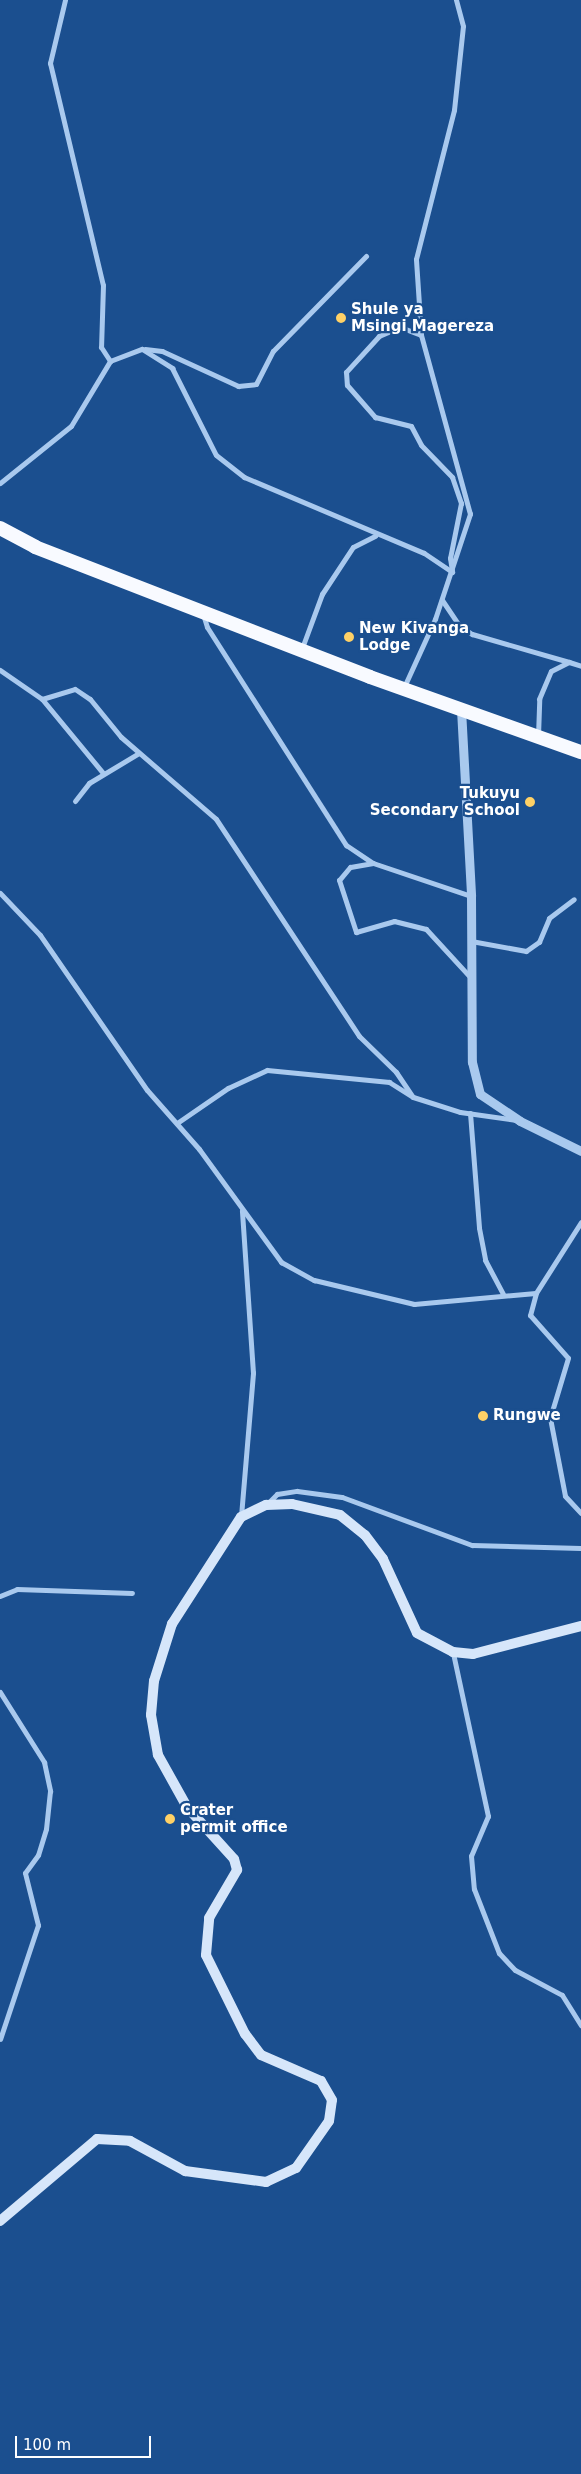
<!DOCTYPE html>
<html>
<head>
<meta charset="utf-8">
<style>
	body { margin:0 }
	#map { position:relative; width:581px; height:2474px; overflow:hidden; background:#1b4f8f; font-family:"DejaVu Sans",sans-serif }
	div>[style] { position:absolute }
	.minor>* { height:5px; margin:-2.5px; padding:0 2.5px; transform-origin:2.5px; border-radius:2.5px; background:#a9c9ee }
	.tertiary>* { height:9px; margin:-4.5px; padding:0 4.5px; transform-origin:4.5px; border-radius:4.5px; background:#a9c9ee }
	.secondary>* { height:10px; margin:-5px; padding:0 5px; transform-origin:5px; border-radius:5px; background:#d6e6fa }
	.trunk>* { height:14px; margin:-7px; padding:0 7px; transform-origin:7px; border-radius:7px; background:#f8faff }
	.dots>* { width:14px; height:14px; translate:-50% -50%; box-sizing:border-box; border:2px solid #1b4f8f; border-radius:50% }
	span { translate:-50% -50%; white-space:nowrap; text-align:center; line-height:1.15; -webkit-text-stroke:4.5px #1b4f8f; paint-order:stroke }
	.poi-label { font-size:15px; color:#fff; font-weight:700 }
	.left { translate:0 -50%; text-align:left }
	.right { translate:-100% -50%; text-align:right }
	.scale { position:absolute; left:15px; top:2436px; width:136px; height:22px; box-sizing:border-box; border:2px solid #fff; border-top:0; padding-left:6px; font-size:15px; line-height:18px; white-space:nowrap; color:#fff; -webkit-text-stroke:4px #1b4f8f; paint-order:stroke }
</style>
</head>
<body>
<div id="map">
	<div class="minor">
		<div style="left:65px;top:0;width:65px;rotate:103.4deg"></div>
		<div style="left:50px;top:63px;width:228px;rotate:76.6deg"></div>
		<div style="left:103px;top:285px;width:62px;rotate:91.8deg"></div>
		<div style="left:101px;top:347px;width:17px;rotate:57deg"></div>
		<div style="left:421px;top:335px;width:22px;rotate:-159deg"></div>
		<div style="left:400px;top:327px;width:23px;rotate:157deg"></div>
		<div style="left:379px;top:336px;width:49px;rotate:132.5deg"></div>
		<div style="left:346px;top:372px;width:13px;rotate:86deg"></div>
		<div style="left:347px;top:385px;width:43px;rotate:48.8deg"></div>
		<div style="left:375px;top:417px;width:37px;rotate:14deg"></div>
		<div style="left:411px;top:426px;width:21px;rotate:62deg"></div>
		<div style="left:421px;top:445px;width:45px;rotate:45.9deg"></div>
		<div style="left:452px;top:477px;width:28px;rotate:71deg"></div>
		<div style="left:461px;top:503px;width:56px;rotate:101.3deg"></div>
		<div style="left:450px;top:558px;width:13px;rotate:81deg"></div>
		<div style="left:145px;top:349px;width:17px;rotate:7deg"></div>
		<div style="left:162px;top:351px;width:84px;rotate:24.7deg"></div>
		<div style="left:238px;top:386px;width:18px;rotate:-6deg"></div>
		<div style="left:256px;top:384px;width:37px;rotate:-63deg"></div>
		<div style="left:273px;top:351px;width:133px;rotate:-45.6deg"></div>
		<div style="left:0;top:483px;width:91px;rotate:-38.8deg"></div>
		<div style="left:71px;top:426px;width:76px;rotate:-59deg"></div>
		<div style="left:110px;top:361px;width:34px;rotate:-21deg"></div>
		<div style="left:142px;top:349px;width:36px;rotate:32deg"></div>
		<div style="left:172px;top:368px;width:97px;rotate:63.2deg"></div>
		<div style="left:216px;top:455px;width:36px;rotate:38deg"></div>
		<div style="left:244px;top:477px;width:195px;rotate:22.9deg"></div>
		<div style="left:424px;top:553px;width:34px;rotate:34deg"></div>
		<div style="left:442px;top:600px;width:30px;rotate:56deg"></div>
		<div style="left:459px;top:625px;width:16px;rotate:35deg"></div>
		<div style="left:472px;top:634px;width:101px;rotate:16.1deg"></div>
		<div style="left:203px;top:614px;width:14px;rotate:73deg"></div>
		<div style="left:207px;top:627px;width:259px;rotate:57.5deg"></div>
		<div style="left:346px;top:845px;width:32px;rotate:34deg"></div>
		<div style="left:373px;top:863px;width:103px;rotate:18.6deg"></div>
		<div style="left:302px;top:648px;width:58px;rotate:-69.7deg"></div>
		<div style="left:322px;top:594px;width:56px;rotate:-56.6deg"></div>
		<div style="left:353px;top:547px;width:25px;rotate:-27deg"></div>
		<div style="left:0;top:670px;width:51px;rotate:34.6deg"></div>
		<div style="left:42px;top:699px;width:96px;rotate:50.5deg"></div>
		<div style="left:404px;top:687px;width:75px;rotate:-65.5deg"></div>
		<div style="left:435px;top:619px;width:111px;rotate:-71.6deg"></div>
		<div style="left:470px;top:514px;width:186px;rotate:-105.3deg"></div>
		<div style="left:421px;top:335px;width:76px;rotate:-93.8deg"></div>
		<div style="left:416px;top:259px;width:154px;rotate:-75.7deg"></div>
		<div style="left:454px;top:110px;width:84px;rotate:-83.9deg"></div>
		<div style="left:463px;top:26px;width:27px;rotate:-105deg"></div>
		<div style="left:42px;top:699px;width:34px;rotate:-17deg"></div>
		<div style="left:75px;top:689px;width:18px;rotate:34deg"></div>
		<div style="left:90px;top:699px;width:49px;rotate:50.8deg"></div>
		<div style="left:121px;top:737px;width:125px;rotate:40.8deg"></div>
		<div style="left:216px;top:819px;width:260px;rotate:56.6deg"></div>
		<div style="left:359px;top:1036px;width:52px;rotate:44.2deg"></div>
		<div style="left:396px;top:1072px;width:30px;rotate:56deg"></div>
		<div style="left:538px;top:736px;width:37px;rotate:-88deg"></div>
		<div style="left:539px;top:699px;width:30px;rotate:-67deg"></div>
		<div style="left:551px;top:671px;width:20px;rotate:-27deg"></div>
		<div style="left:569px;top:662px;width:13px;rotate:18deg"></div>
		<div style="left:75px;top:801px;width:23px;rotate:-52deg"></div>
		<div style="left:89px;top:783px;width:58px;rotate:-31deg"></div>
		<div style="left:373px;top:863px;width:23px;rotate:170deg"></div>
		<div style="left:350px;top:867px;width:17px;rotate:130deg"></div>
		<div style="left:339px;top:880px;width:55px;rotate:71.9deg"></div>
		<div style="left:356px;top:932px;width:40px;rotate:-16deg"></div>
		<div style="left:394px;top:921px;width:33px;rotate:14deg"></div>
		<div style="left:426px;top:929px;width:67px;rotate:47.4deg"></div>
		<div style="left:0;top:893px;width:58px;rotate:46.4deg"></div>
		<div style="left:40px;top:935px;width:188px;rotate:55.4deg"></div>
		<div style="left:147px;top:1090px;width:79px;rotate:48.6deg"></div>
		<div style="left:199px;top:1149px;width:140px;rotate:54deg"></div>
		<div style="left:281px;top:1262px;width:38px;rotate:29deg"></div>
		<div style="left:314px;top:1280px;width:103px;rotate:13.5deg"></div>
		<div style="left:414px;top:1304px;width:122px;rotate:-5.2deg"></div>
		<div style="left:471px;top:941px;width:56px;rotate:10.3deg"></div>
		<div style="left:526px;top:951px;width:16px;rotate:-35deg"></div>
		<div style="left:539px;top:942px;width:26px;rotate:-67deg"></div>
		<div style="left:549px;top:918px;width:31px;rotate:-37deg"></div>
		<div style="left:470px;top:1113px;width:115px;rotate:85.5deg"></div>
		<div style="left:479px;top:1228px;width:33px;rotate:79deg"></div>
		<div style="left:485px;top:1260px;width:38px;rotate:62deg"></div>
		<div style="left:177px;top:1123px;width:62px;rotate:-34.5deg"></div>
		<div style="left:228px;top:1088px;width:43px;rotate:-24.8deg"></div>
		<div style="left:267px;top:1070px;width:123px;rotate:5.6deg"></div>
		<div style="left:389px;top:1082px;width:28px;rotate:32deg"></div>
		<div style="left:413px;top:1097px;width:49px;rotate:17.7deg"></div>
		<div style="left:460px;top:1112px;width:57px;rotate:8.1deg"></div>
		<div style="left:581px;top:1222px;width:84px;rotate:122.4deg"></div>
		<div style="left:536px;top:1293px;width:23px;rotate:105deg"></div>
		<div style="left:530px;top:1315px;width:57px;rotate:48.5deg"></div>
		<div style="left:568px;top:1358px;width:63px;rotate:106.7deg"></div>
		<div style="left:550px;top:1418px;width:79px;rotate:79.1deg"></div>
		<div style="left:565px;top:1496px;width:23px;rotate:47deg"></div>
		<div style="left:268px;top:1503px;width:13px;rotate:-45deg"></div>
		<div style="left:277px;top:1494px;width:20px;rotate:-9deg"></div>
		<div style="left:297px;top:1491px;width:45px;rotate:7.6deg"></div>
		<div style="left:342px;top:1497px;width:139px;rotate:20.3deg"></div>
		<div style="left:472px;top:1545px;width:109px;rotate:1.6deg"></div>
		<div style="left:241px;top:1516px;width:144px;rotate:-85.2deg"></div>
		<div style="left:253px;top:1373px;width:163px;rotate:-93.9deg"></div>
		<div style="left:0;top:1596px;width:18px;rotate:-22deg"></div>
		<div style="left:17px;top:1589px;width:115px;rotate:2deg"></div>
		<div style="left:453px;top:1653px;width:167px;rotate:77.9deg"></div>
		<div style="left:488px;top:1816px;width:43px;rotate:113deg"></div>
		<div style="left:471px;top:1856px;width:33px;rotate:85deg"></div>
		<div style="left:474px;top:1889px;width:69px;rotate:68.7deg"></div>
		<div style="left:499px;top:1953px;width:23px;rotate:47deg"></div>
		<div style="left:515px;top:1970px;width:53px;rotate:28deg"></div>
		<div style="left:562px;top:1995px;width:36px;rotate:58deg"></div>
		<div style="left:0;top:1692px;width:83px;rotate:57.8deg"></div>
		<div style="left:44px;top:1762px;width:30px;rotate:78deg"></div>
		<div style="left:50px;top:1791px;width:38px;rotate:96deg"></div>
		<div style="left:46px;top:1829px;width:27px;rotate:107deg"></div>
		<div style="left:38px;top:1855px;width:22px;rotate:126deg"></div>
		<div style="left:25px;top:1873px;width:54px;rotate:76deg"></div>
		<div style="left:38px;top:1925px;width:120px;rotate:108.4deg"></div>
	</div>
	<div class="tertiary">
		<div style="left:461px;top:709px;width:187px;rotate:86.9deg"></div>
		<div style="left:471px;top:896px;width:166px;rotate:89.7deg"></div>
		<div style="left:472px;top:1062px;width:33px;rotate:76deg"></div>
		<div style="left:480px;top:1094px;width:48px;rotate:34deg"></div>
		<div style="left:520px;top:1121px;width:68px;rotate:26.2deg"></div>
	</div>
	<div class="secondary">
		<div style="left:0;top:2221px;width:127px;rotate:-40.2deg"></div>
		<div style="left:97px;top:2139px;width:33px;rotate:3deg"></div>
		<div style="left:130px;top:2141px;width:63px;rotate:28.6deg"></div>
		<div style="left:185px;top:2171px;width:82px;rotate:7.7deg"></div>
		<div style="left:266px;top:2182px;width:33px;rotate:-25deg"></div>
		<div style="left:296px;top:2168px;width:57px;rotate:-54.9deg"></div>
		<div style="left:329px;top:2121px;width:21px;rotate:-82deg"></div>
		<div style="left:332px;top:2100px;width:22px;rotate:-120deg"></div>
		<div style="left:321px;top:2081px;width:65px;rotate:-156.6deg"></div>
		<div style="left:261px;top:2055px;width:26px;rotate:-127deg"></div>
		<div style="left:245px;top:2034px;width:88px;rotate:-116.3deg"></div>
		<div style="left:206px;top:1955px;width:37px;rotate:-85deg"></div>
		<div style="left:209px;top:1918px;width:56px;rotate:-59.7deg"></div>
		<div style="left:237px;top:1870px;width:11px;rotate:-105deg"></div>
		<div style="left:234px;top:1859px;width:70px;rotate:-132.1deg"></div>
		<div style="left:187px;top:1807px;width:60px;rotate:-119.1deg"></div>
		<div style="left:158px;top:1755px;width:41px;rotate:-99.9deg"></div>
		<div style="left:151px;top:1715px;width:34px;rotate:-85deg"></div>
		<div style="left:154px;top:1681px;width:60px;rotate:-72.5deg"></div>
		<div style="left:172px;top:1624px;width:127px;rotate:-57.2deg"></div>
		<div style="left:241px;top:1517px;width:28px;rotate:-26deg"></div>
		<div style="left:266px;top:1505px;width:26px;rotate:-2deg"></div>
		<div style="left:292px;top:1504px;width:49px;rotate:12.9deg"></div>
		<div style="left:340px;top:1515px;width:32px;rotate:39deg"></div>
		<div style="left:365px;top:1535px;width:30px;rotate:53deg"></div>
		<div style="left:383px;top:1559px;width:81px;rotate:65.3deg"></div>
		<div style="left:417px;top:1633px;width:41px;rotate:27.8deg"></div>
		<div style="left:453px;top:1652px;width:20px;rotate:6deg"></div>
		<div style="left:473px;top:1654px;width:112px;rotate:-14.5deg"></div>
	</div>
	<div class="trunk">
		<div style="left:0;top:528px;width:40px;rotate:28deg"></div>
		<div style="left:35px;top:547px;width:359px;rotate:21.2deg"></div>
		<div style="left:370px;top:677px;width:224px;rotate:19.6deg"></div>
	</div>
	<div class="dots">
		<div style="left:341px;top:318px;background:#ffd166"></div>
		<div style="left:349px;top:637px;background:#ffd166"></div>
		<div style="left:530px;top:802px;background:#ffd166"></div>
		<div style="left:483px;top:1416px;background:#ffd166"></div>
		<div style="left:170px;top:1819px;background:#ffd166"></div>
	</div>
	<div class="poi-label">
		<span class="left" style="left:351px;top:318px">Shule ya<br>Msingi Magereza</span>
		<span class="left" style="left:359px;top:637px">New Kivanga<br>Lodge</span>
		<span class="right" style="left:520px;top:802px">Tukuyu<br>Secondary School</span>
		<span class="left" style="left:493px;top:1416px">Rungwe</span>
		<span class="left" style="left:180px;top:1819px">Crater<br>permit office</span>
	</div>
	<div class="scale">100 m</div>
</div>
</body>
</html>
